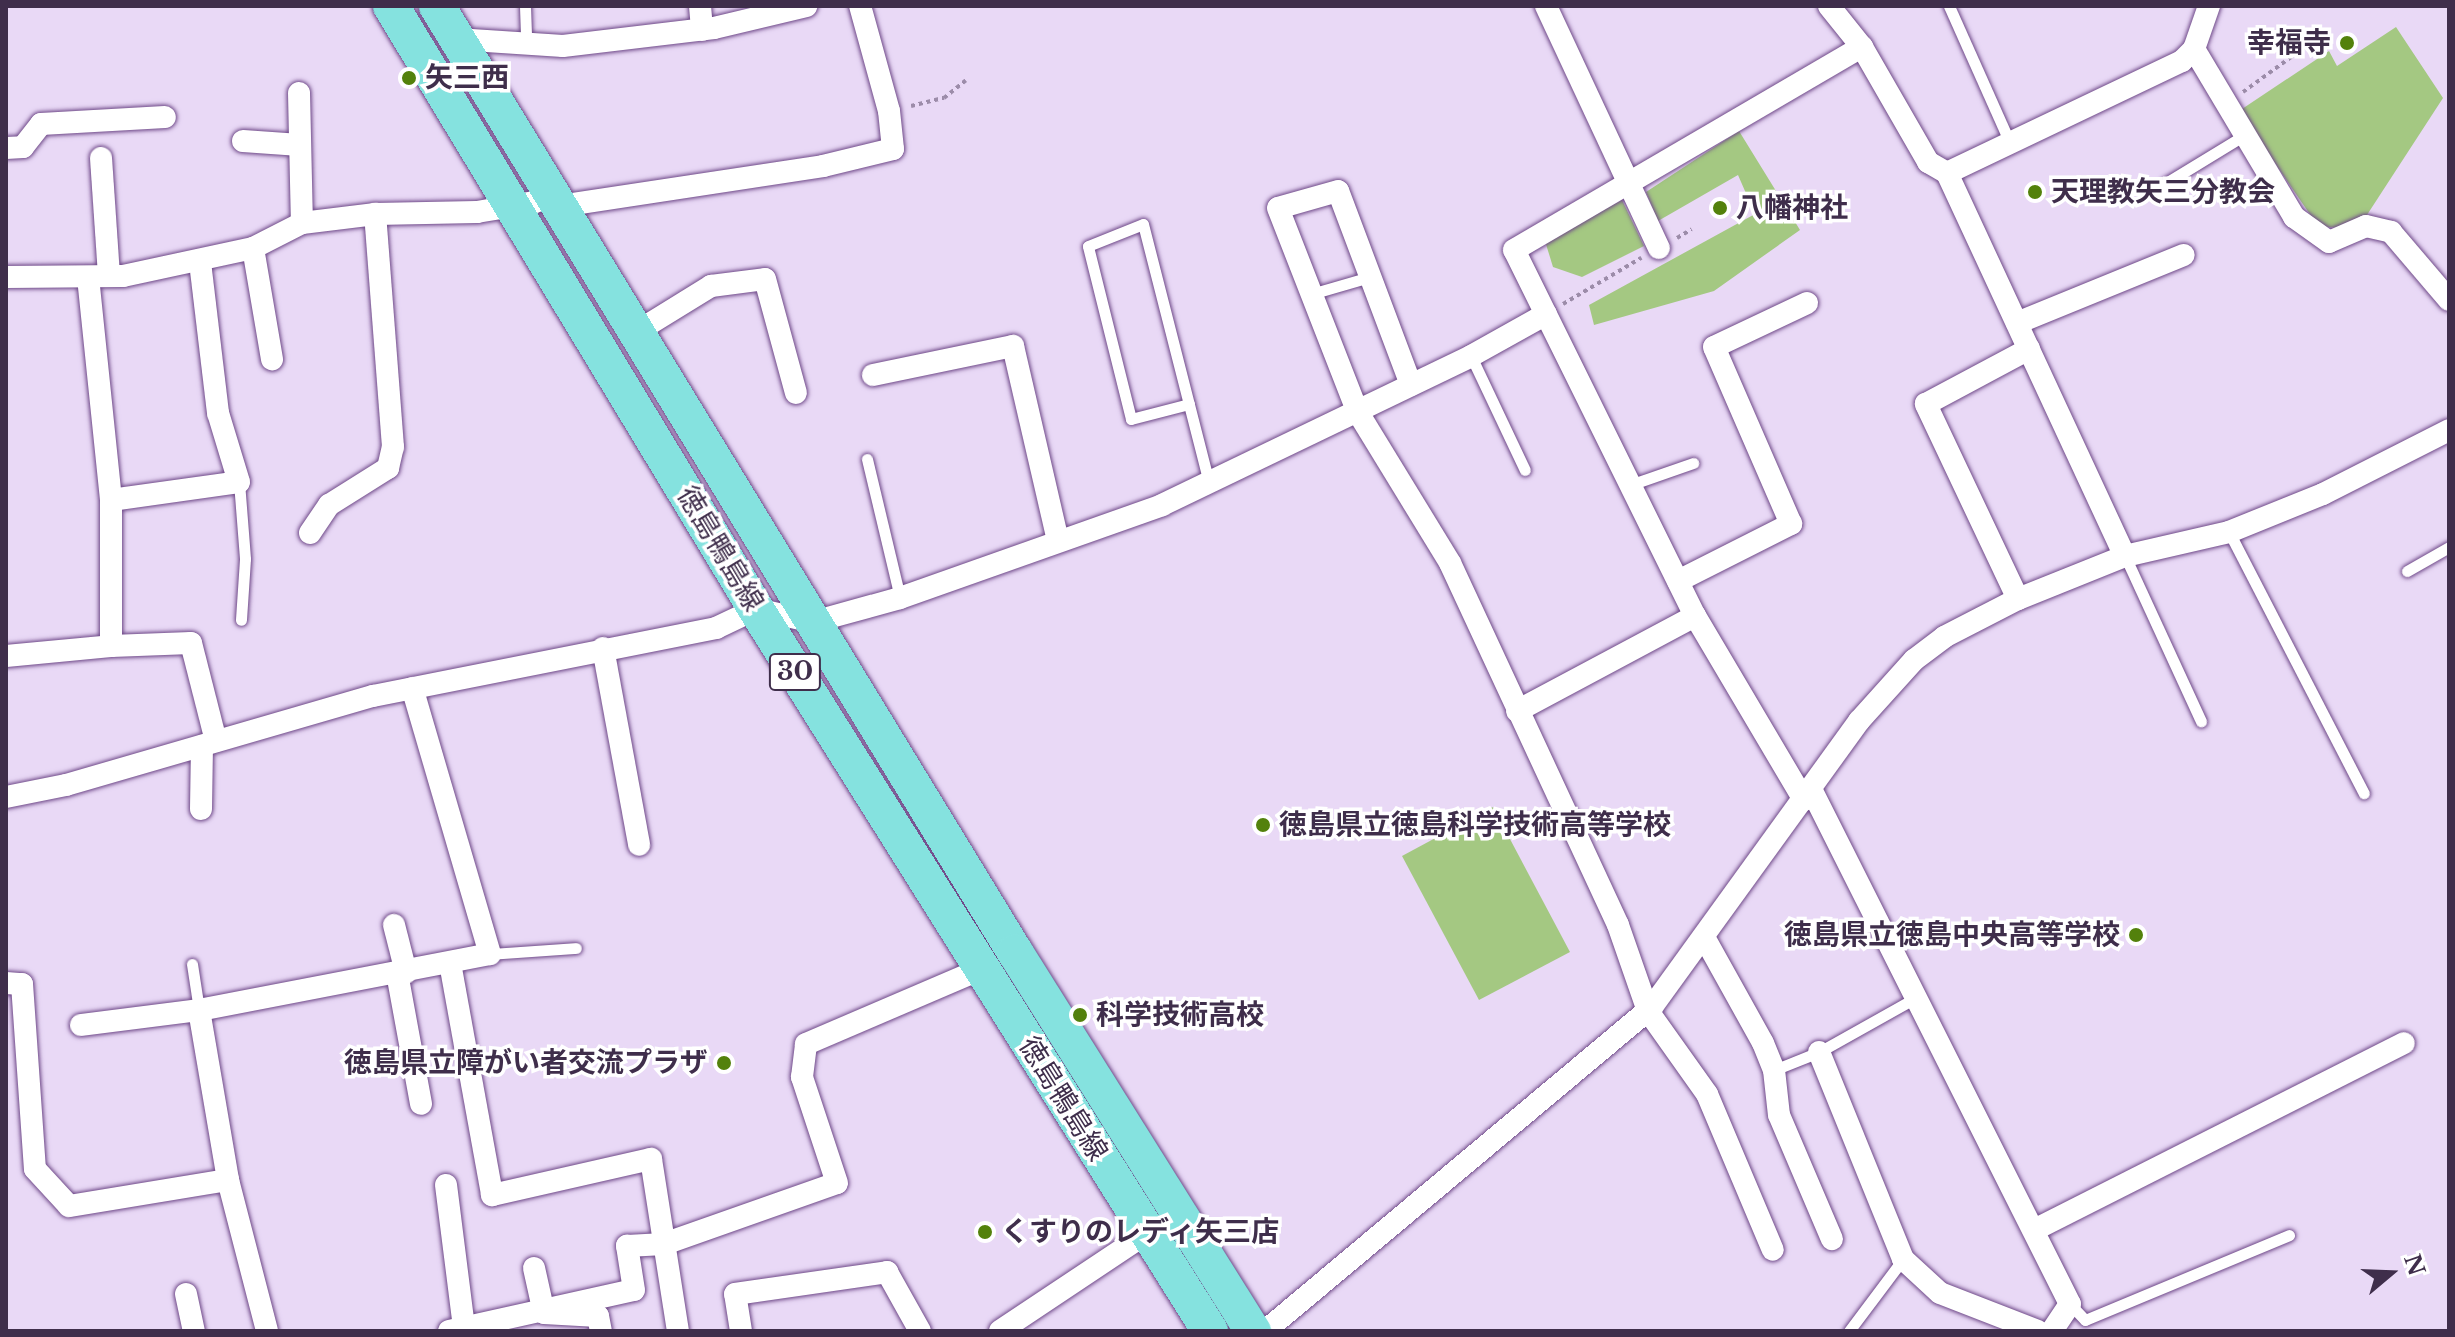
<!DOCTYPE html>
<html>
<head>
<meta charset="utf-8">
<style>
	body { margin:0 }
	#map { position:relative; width:2455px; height:1337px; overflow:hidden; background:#e9d9f6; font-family:"Libre Baskerville","Noto Sans JP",serif }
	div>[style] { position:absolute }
	.green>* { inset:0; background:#a4c882 }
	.path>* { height:4px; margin-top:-2px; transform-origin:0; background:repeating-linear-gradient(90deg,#9c8ca9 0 4px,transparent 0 8px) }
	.roads { filter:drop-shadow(0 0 2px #6e4888) drop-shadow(0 0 2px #6e4888) }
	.service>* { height:11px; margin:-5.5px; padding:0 5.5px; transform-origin:5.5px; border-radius:5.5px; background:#fff }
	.minor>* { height:22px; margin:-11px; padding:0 11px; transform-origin:11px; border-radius:11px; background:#fff }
	.primary>* { height:36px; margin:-18px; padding:0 18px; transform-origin:18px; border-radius:18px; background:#85e2df }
	.dots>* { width:22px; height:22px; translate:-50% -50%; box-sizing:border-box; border:4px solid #fff; border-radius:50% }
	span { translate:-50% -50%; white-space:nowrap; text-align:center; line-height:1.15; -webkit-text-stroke:7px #fff; paint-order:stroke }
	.shield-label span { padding:2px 6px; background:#fff; border:2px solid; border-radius:6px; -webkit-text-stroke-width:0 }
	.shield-label { font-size:26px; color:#3f2e4b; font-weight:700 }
	.poi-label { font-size:28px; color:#3f2e4b; font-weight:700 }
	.right { translate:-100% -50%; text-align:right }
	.left { translate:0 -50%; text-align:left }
	.street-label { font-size:28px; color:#3f2e4b }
	.frame { position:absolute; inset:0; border:8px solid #3f2e4b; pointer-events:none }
	.north { position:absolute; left:2351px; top:1233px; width:80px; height:80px; -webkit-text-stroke:6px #fff; paint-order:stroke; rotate:71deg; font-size:22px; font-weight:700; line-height:32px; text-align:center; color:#3f2e4b }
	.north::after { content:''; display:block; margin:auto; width:28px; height:36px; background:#3f2e4b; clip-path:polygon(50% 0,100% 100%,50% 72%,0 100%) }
</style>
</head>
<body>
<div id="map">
	<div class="green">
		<div style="clip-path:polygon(2396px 27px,2443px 98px,2365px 218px,2340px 228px,2318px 226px,2239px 111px,2329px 51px,2337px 66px)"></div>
		<div style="clip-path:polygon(1739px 131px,1800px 230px,1714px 291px,1594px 325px,1589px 305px,1755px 214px,1738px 175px,1658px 221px,1646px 192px)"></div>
		<div style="clip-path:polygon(1622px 200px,1644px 246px,1582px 277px,1553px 267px,1545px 241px)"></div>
		<div style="clip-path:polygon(1493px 807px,1570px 952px,1479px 1000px,1402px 856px)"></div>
	</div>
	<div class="path">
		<div style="left:2243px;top:92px;width:77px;rotate:-36deg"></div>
		<div style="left:911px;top:106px;width:34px;rotate:-14deg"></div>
		<div style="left:944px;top:98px;width:28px;rotate:-39deg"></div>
		<div style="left:1677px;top:238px;width:17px;rotate:-31deg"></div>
		<div style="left:1563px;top:304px;width:91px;rotate:-30.5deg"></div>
	</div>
	<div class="roads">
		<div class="service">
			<div style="left:525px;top:6px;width:37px;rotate:88deg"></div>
			<div style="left:1949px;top:6px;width:150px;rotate:66deg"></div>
			<div style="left:2166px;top:183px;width:90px;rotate:-31.4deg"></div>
			<div style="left:1311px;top:294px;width:61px;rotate:-16.1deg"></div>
			<div style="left:1471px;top:356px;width:126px;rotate:64.7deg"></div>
			<div style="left:1189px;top:404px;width:60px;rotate:165.5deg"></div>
			<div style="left:1131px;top:419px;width:178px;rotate:-104deg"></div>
			<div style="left:1088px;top:246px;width:59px;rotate:-21.8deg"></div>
			<div style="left:1143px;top:224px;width:267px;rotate:75.7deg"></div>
			<div style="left:867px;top:459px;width:143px;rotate:76.6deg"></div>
			<div style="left:239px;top:482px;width:77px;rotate:85.5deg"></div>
			<div style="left:245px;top:559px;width:61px;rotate:93.8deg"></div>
			<div style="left:1630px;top:485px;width:67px;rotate:-19.2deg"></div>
			<div style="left:2229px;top:532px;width:294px;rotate:62.7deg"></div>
			<div style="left:2125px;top:556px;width:182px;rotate:65.3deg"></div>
			<div style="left:2407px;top:571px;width:48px;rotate:-29.7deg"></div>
			<div style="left:490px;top:954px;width:86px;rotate:-4deg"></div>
			<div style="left:192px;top:964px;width:47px;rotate:81.3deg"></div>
			<div style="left:1774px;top:1070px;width:48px;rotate:-21.8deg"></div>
			<div style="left:1819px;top:1052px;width:112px;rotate:-29.3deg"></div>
			<div style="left:2070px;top:1304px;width:22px;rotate:47deg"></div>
			<div style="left:2085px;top:1320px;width:221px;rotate:-22.6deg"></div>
			<div style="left:1849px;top:1331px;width:90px;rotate:-53.1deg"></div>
		</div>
		<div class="minor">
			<div style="left:700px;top:6px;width:24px;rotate:85deg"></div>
			<div style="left:1546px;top:6px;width:267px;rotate:65deg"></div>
			<div style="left:1829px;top:6px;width:53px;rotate:51.2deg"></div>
			<div style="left:1862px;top:47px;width:133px;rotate:60.1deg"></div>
			<div style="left:1928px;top:162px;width:22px;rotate:30deg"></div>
			<div style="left:1947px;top:173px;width:422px;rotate:65.1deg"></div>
			<div style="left:456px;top:39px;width:107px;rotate:3.7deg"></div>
			<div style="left:563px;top:46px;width:152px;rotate:-6.8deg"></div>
			<div style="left:714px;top:28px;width:95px;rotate:-13.4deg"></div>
			<div style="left:2194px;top:49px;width:196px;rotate:59.2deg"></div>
			<div style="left:2294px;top:217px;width:43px;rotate:35.5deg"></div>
			<div style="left:2329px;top:242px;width:40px;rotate:-23.4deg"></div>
			<div style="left:2366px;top:226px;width:26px;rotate:13deg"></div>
			<div style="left:2391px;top:232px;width:89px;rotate:49.5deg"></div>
			<div style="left:299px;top:93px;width:130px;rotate:88.7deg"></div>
			<div style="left:243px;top:141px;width:57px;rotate:4deg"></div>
			<div style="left:6px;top:148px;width:17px;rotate:-3deg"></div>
			<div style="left:23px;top:147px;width:29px;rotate:-52deg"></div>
			<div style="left:41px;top:124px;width:124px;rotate:-3.2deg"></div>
			<div style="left:101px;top:158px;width:116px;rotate:86.1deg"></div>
			<div style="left:1947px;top:173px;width:260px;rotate:-25.5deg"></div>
			<div style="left:2182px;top:61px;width:17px;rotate:-45deg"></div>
			<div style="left:2194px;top:49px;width:46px;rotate:-70.8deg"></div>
			<div style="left:560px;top:206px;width:266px;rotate:-8.6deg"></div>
			<div style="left:823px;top:166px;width:72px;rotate:-13.7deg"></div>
			<div style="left:893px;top:149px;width:38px;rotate:-96deg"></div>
			<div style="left:889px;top:111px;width:109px;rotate:-105.4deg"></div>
			<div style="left:253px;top:248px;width:113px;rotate:80.3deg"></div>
			<div style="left:6px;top:277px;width:117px;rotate:-0.5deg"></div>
			<div style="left:123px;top:276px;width:133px;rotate:-12.2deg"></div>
			<div style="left:253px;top:248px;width:55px;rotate:-27deg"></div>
			<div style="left:302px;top:223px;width:74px;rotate:-7deg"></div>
			<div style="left:375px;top:214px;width:102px;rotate:-1.1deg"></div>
			<div style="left:477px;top:212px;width:59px;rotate:-9.8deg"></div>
			<div style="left:535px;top:202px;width:19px;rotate:-32deg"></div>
			<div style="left:88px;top:277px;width:224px;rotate:84.1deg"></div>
			<div style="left:111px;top:500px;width:146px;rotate:90deg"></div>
			<div style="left:111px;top:646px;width:80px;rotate:-2.1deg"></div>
			<div style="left:191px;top:643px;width:101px;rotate:75.7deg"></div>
			<div style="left:2017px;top:323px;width:180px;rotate:-22.2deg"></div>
			<div style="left:638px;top:331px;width:86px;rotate:-31.7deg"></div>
			<div style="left:711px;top:286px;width:54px;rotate:-7.4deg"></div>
			<div style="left:765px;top:279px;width:118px;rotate:74.8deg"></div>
			<div style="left:873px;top:375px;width:143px;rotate:-11.7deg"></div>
			<div style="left:1013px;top:346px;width:200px;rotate:77deg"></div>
			<div style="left:1411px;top:385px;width:207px;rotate:-110.6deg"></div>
			<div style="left:1338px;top:191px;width:62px;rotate:164.2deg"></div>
			<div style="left:1278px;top:208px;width:218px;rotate:68.7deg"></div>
			<div style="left:1357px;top:411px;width:178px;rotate:58.5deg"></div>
			<div style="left:1450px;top:563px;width:399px;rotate:65.1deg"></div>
			<div style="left:1618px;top:925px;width:91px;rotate:70.8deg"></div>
			<div style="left:1648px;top:1011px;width:102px;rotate:54.6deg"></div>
			<div style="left:1707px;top:1094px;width:169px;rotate:67.1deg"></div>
			<div style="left:111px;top:500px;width:129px;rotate:-8deg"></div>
			<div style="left:239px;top:482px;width:72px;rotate:-106.9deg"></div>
			<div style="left:218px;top:413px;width:151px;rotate:-96.8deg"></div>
			<div style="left:310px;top:533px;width:34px;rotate:-56deg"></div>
			<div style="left:329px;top:505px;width:70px;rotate:-32.1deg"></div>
			<div style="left:388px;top:468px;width:22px;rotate:-77deg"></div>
			<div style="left:393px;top:447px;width:234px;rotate:-94.4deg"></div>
			<div style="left:1678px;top:581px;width:127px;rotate:-26.8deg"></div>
			<div style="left:1791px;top:524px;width:193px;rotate:-113.5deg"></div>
			<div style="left:1714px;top:347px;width:103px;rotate:-25.3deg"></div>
			<div style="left:2018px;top:599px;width:216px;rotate:-115.3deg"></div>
			<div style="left:1926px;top:404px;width:117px;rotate:-28.1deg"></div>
			<div style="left:603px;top:648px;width:200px;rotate:79.6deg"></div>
			<div style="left:6px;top:656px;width:105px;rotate:-5.4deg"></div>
			<div style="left:1517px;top:711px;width:202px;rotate:-28.1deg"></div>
			<div style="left:1811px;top:789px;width:576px;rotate:63.3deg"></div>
			<div style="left:2070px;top:1304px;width:32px;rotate:124deg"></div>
			<div style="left:6px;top:797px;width:61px;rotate:-11.3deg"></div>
			<div style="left:66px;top:785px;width:320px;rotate:-16.2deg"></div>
			<div style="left:373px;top:696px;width:350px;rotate:-11.2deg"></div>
			<div style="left:716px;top:628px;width:44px;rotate:-25.4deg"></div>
			<div style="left:756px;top:609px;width:58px;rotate:12.8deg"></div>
			<div style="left:813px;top:622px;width:90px;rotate:-15.4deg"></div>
			<div style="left:900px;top:598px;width:278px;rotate:-19.5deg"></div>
			<div style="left:1162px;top:505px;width:343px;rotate:-25.7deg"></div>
			<div style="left:1471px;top:356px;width:86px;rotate:-29.2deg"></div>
			<div style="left:1804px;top:800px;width:214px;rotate:-120.6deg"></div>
			<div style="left:1695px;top:616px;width:408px;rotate:-116.3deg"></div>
			<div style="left:1514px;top:250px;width:403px;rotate:-30.3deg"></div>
			<div style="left:201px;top:809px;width:63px;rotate:-89.1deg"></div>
			<div style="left:394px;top:925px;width:49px;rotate:75.7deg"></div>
			<div style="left:1704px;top:937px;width:121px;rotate:60.9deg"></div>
			<div style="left:1763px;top:1043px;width:29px;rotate:68deg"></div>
			<div style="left:1774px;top:1070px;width:45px;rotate:83.7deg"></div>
			<div style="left:1779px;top:1115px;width:135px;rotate:66.9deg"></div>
			<div style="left:450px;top:963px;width:236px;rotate:79.7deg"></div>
			<div style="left:492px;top:1195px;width:163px;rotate:-12.8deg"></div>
			<div style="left:651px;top:1159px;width:174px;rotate:81.1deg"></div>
			<div style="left:397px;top:973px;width:133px;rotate:79.6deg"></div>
			<div style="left:6px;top:983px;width:16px;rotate:4deg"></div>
			<div style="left:22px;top:984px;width:185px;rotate:86deg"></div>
			<div style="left:35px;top:1169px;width:50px;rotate:47.4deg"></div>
			<div style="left:69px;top:1206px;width:161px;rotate:-9.3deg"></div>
			<div style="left:199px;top:1010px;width:172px;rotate:80.3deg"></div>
			<div style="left:228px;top:1180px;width:156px;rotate:75.5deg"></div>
			<div style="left:81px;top:1025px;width:119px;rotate:-7.2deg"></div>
			<div style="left:199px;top:1010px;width:296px;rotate:-10.9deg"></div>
			<div style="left:490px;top:954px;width:277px;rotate:-106.3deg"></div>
			<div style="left:1819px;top:1052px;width:223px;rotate:67.9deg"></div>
			<div style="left:1903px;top:1259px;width:50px;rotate:42.6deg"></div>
			<div style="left:1940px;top:1293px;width:105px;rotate:21.2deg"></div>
			<div style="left:446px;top:1185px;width:144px;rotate:82.8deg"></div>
			<div style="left:2036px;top:1229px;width:412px;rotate:-26.8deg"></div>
			<div style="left:534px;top:1268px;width:46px;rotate:77.5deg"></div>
			<div style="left:544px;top:1313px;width:54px;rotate:3.2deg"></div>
			<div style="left:598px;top:1316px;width:15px;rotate:79deg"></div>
			<div style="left:186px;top:1294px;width:38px;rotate:78deg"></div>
			<div style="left:449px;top:1331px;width:189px;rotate:-12.5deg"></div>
			<div style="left:634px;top:1290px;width:45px;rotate:-99deg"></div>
			<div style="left:627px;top:1246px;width:37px;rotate:-3deg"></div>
			<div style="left:664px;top:1244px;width:183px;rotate:-19.4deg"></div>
			<div style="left:837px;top:1183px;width:112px;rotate:-108.3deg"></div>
			<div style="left:802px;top:1077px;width:33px;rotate:-83deg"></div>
			<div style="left:806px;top:1044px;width:190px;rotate:-23.2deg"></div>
			<div style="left:741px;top:1331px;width:37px;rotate:-99deg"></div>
			<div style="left:735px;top:1294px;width:154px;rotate:-8.2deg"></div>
			<div style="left:887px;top:1272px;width:68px;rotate:60.8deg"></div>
			<div style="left:1000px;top:1331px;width:177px;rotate:-33.7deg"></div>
			<div style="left:1265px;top:1331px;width:505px;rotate:-39.94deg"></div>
			<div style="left:1652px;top:1007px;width:353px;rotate:-54.1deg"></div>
			<div style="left:1859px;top:721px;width:82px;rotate:-48deg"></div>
			<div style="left:1914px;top:660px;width:38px;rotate:-37deg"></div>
			<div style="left:1944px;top:637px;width:83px;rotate:-27.2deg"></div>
			<div style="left:2018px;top:599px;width:115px;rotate:-21.9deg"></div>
			<div style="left:2125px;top:556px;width:107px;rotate:-13deg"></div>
			<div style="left:2229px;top:532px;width:101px;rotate:-22deg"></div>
			<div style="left:2323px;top:494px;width:141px;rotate:-26.9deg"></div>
		</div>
		<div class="primary">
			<div style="left:391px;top:6px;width:705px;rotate:58.81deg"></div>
			<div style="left:756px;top:609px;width:853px;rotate:57.84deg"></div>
			<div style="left:437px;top:6px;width:1109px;rotate:58.58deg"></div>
			<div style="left:1015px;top:952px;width:448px;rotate:57.9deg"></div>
		</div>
	</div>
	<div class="dots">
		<div style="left:2347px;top:43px;background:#53810c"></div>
		<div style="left:409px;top:78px;background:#53810c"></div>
		<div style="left:2035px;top:192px;background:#53810c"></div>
		<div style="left:1720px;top:208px;background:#53810c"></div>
		<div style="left:1263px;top:825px;background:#53810c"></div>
		<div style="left:2136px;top:935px;background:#53810c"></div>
		<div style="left:1080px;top:1015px;background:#53810c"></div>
		<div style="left:724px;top:1063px;background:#53810c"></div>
		<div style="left:985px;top:1232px;background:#53810c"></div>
	</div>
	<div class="shield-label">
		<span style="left:795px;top:672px">30</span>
	</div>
	<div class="poi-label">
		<span class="right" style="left:2331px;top:43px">幸福寺</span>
		<span class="left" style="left:425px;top:78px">矢三西</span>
		<span class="left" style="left:2051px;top:192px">天理教矢三分教会</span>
		<span class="left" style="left:1736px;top:208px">八幡神社</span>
		<span class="left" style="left:1279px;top:825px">徳島県立徳島科学技術高等学校</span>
		<span class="right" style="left:2120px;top:935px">徳島県立徳島中央高等学校</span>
		<span class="left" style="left:1096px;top:1015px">科学技術高校</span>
		<span class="right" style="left:708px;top:1063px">徳島県立障がい者交流プラザ</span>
		<span class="left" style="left:1001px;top:1232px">くすりのレディ矢三店</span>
	</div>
	<div class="street-label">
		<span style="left:720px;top:549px;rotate:59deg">徳島鴨島線</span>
		<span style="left:1063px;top:1099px;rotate:58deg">徳島鴨島線</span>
	</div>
	<div class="frame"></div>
	<div class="north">N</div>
</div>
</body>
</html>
